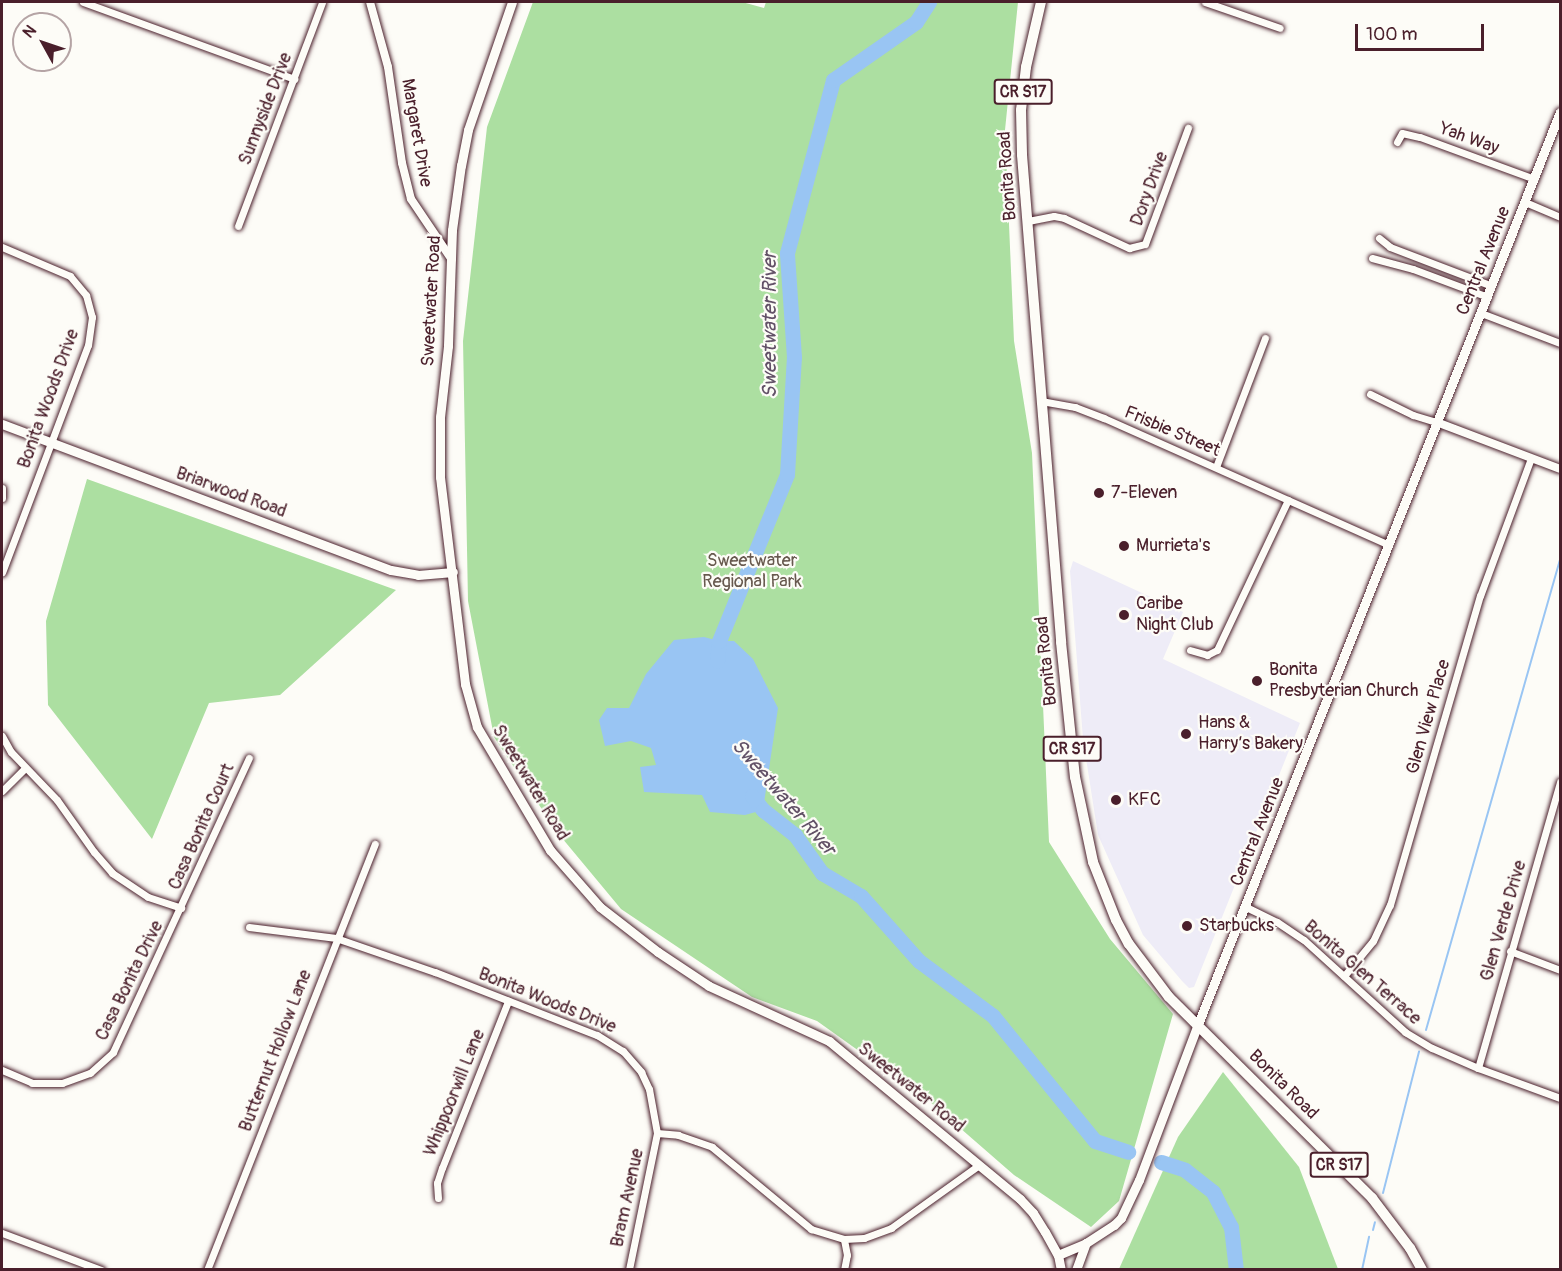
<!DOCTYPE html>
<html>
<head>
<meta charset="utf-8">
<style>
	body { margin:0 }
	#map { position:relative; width:1562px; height:1271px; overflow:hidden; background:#fdfcf7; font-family:Pangolin,sans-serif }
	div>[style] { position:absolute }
	.built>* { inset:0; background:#eeecf7 }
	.green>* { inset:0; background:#acdfa1 }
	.water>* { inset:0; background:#99c5f3 }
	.stream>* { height:2px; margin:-1px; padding:0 1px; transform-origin:1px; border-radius:1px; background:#99c5f3 }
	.river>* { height:15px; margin:-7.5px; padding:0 7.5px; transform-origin:7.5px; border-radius:7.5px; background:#99c5f3 }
	.roads { filter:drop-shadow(0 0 2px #4a1f2b) drop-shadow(0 0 2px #4a1f2b) }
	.minor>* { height:7px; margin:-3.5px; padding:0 3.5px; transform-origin:3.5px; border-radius:3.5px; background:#fdfcf7 }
	.tertiary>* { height:8px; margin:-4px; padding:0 4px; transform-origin:4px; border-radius:4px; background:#fdfcf7 }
	.secondary>* { height:9px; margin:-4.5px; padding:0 4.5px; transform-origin:4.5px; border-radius:4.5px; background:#fdfcf7 }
	.primary>* { height:10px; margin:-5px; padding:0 5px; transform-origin:5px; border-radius:5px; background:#fdfcf7 }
	.dots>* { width:16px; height:16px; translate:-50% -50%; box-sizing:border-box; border:3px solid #fdfcf7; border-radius:50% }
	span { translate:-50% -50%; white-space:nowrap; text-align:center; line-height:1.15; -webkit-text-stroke:4.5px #fdfcf7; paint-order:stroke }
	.shield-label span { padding:2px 4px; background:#fdfcf7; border:2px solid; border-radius:4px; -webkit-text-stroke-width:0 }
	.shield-label { font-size:16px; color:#4a1f2b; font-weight:700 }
	.street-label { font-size:18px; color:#4a1f2b }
	.poi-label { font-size:18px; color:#4a1f2b }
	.left { translate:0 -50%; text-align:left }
	.park-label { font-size:18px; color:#67594e }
	.water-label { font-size:20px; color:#625167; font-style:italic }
	.frame { position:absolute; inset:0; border:3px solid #4a1f2b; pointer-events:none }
	.north { position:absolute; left:12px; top:12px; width:60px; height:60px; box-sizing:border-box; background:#fdfcf7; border:2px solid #b5a4a5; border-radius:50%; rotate:310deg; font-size:16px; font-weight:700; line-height:24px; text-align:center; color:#4a1f2b }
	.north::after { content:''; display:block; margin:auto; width:21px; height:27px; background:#4a1f2b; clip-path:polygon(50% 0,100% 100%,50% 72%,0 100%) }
	.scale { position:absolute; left:1355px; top:24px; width:129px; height:27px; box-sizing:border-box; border:3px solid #4a1f2b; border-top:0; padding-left:8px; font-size:18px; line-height:21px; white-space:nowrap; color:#4a1f2b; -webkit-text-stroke:4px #fdfcf7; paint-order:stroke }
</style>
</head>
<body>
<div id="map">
	<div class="built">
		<div style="clip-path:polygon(1073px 561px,1183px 612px,1163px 659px,1300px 723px,1194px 987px,1189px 988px,1182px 981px,1143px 935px,1098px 835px,1083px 739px,1070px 571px)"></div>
	</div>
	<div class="green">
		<div style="clip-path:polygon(533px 2px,742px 2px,764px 8px,766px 2px,1018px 2px,1005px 130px,1014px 341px,1032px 453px,1049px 842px,1110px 939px,1173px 1014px,1119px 1201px,1091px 1227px,1014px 1175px,929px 1101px,817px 1021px,752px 997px,621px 909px,557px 832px,494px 737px,468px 601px,463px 341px,487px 127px)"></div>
		<div style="clip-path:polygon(87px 479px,396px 590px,280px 695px,209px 703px,152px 839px,48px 705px,46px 621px)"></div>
		<div style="clip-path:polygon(1223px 1072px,1299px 1167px,1338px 1269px,1119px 1269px,1178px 1137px)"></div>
	</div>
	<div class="water">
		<div style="clip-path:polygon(704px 637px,719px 641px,734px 641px,753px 659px,778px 708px,763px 810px,745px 815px,710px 812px,702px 795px,644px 792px,640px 767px,656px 765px,651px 748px,631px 741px,605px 746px,599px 720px,607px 708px,629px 708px,646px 674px,674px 640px)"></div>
	</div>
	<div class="stream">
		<div style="left:1426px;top:1030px;width:489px;rotate:-74.1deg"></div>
		<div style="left:1383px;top:1193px;width:146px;rotate:-75.7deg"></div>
		<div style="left:1373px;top:1230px;width:8px;rotate:-76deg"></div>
		<div style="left:1362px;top:1270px;width:34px;rotate:-78deg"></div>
	</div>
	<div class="river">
		<div style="left:717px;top:661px;width:20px;rotate:-84deg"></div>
		<div style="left:719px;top:641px;width:180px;rotate:-67.8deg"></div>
		<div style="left:787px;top:474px;width:117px;rotate:-86.6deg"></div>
		<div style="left:794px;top:357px;width:104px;rotate:-93.9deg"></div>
		<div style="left:787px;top:253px;width:179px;rotate:-75.1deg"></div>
		<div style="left:833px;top:80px;width:101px;rotate:-34.9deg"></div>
		<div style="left:916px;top:22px;width:24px;rotate:-57deg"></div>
		<div style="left:752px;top:796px;width:18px;rotate:52deg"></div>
		<div style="left:763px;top:810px;width:41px;rotate:38deg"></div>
		<div style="left:795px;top:835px;width:47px;rotate:54.6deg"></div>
		<div style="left:822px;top:873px;width:45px;rotate:30.5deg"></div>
		<div style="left:861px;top:896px;width:87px;rotate:48.3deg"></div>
		<div style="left:919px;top:961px;width:92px;rotate:36.6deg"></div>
		<div style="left:993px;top:1016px;width:161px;rotate:50.8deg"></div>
		<div style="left:1095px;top:1141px;width:35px;rotate:18deg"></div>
		<div style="left:1161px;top:1162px;width:25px;rotate:18deg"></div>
		<div style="left:1185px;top:1170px;width:36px;rotate:38deg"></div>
		<div style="left:1213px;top:1192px;width:39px;rotate:63deg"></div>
		<div style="left:1231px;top:1227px;width:43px;rotate:83.4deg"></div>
	</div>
	<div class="roads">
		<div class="minor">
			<div style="left:83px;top:2px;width:225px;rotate:20deg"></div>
			<div style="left:1205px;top:2px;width:79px;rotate:19.1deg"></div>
			<div style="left:1397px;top:142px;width:10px;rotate:-61deg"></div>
			<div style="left:1402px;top:133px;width:18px;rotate:13deg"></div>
			<div style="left:1420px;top:137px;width:122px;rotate:20.1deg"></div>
			<div style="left:1525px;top:202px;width:38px;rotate:23deg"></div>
			<div style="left:1028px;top:221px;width:26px;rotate:-11deg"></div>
			<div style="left:1054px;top:216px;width:10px;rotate:11deg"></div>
			<div style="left:1064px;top:218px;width:72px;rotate:24.8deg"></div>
			<div style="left:1129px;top:248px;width:16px;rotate:-14deg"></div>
			<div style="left:1145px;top:244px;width:124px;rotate:-69.7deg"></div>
			<div style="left:238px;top:226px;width:239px;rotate:-69.4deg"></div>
			<div style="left:1379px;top:238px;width:14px;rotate:39deg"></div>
			<div style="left:1390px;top:247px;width:109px;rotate:20.9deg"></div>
			<div style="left:2px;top:247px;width:74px;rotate:23.1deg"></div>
			<div style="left:70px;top:276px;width:25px;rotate:50deg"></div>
			<div style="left:86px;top:295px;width:23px;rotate:75deg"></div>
			<div style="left:92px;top:317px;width:28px;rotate:98deg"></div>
			<div style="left:88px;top:345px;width:243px;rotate:110.7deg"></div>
			<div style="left:1372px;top:258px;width:42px;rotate:15deg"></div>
			<div style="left:1413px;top:269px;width:80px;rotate:20.5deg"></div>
			<div style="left:1481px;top:313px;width:85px;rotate:20.8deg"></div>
			<div style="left:1370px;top:394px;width:48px;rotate:26deg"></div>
			<div style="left:1413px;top:415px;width:27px;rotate:17deg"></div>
			<div style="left:1041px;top:401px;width:35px;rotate:10deg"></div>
			<div style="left:1075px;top:407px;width:31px;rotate:21deg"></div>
			<div style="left:1104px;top:418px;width:312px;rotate:24deg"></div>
			<div style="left:1216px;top:467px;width:138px;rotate:-69.2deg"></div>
			<div style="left:2px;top:488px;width:10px;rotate:90deg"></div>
			<div style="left:1190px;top:650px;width:18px;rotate:16deg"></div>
			<div style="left:1207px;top:655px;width:11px;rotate:-27deg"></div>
			<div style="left:1217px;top:650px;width:166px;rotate:-64.7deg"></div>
			<div style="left:2px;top:736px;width:18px;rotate:61deg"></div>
			<div style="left:11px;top:752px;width:66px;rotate:46.2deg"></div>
			<div style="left:57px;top:800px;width:64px;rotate:54.6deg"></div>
			<div style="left:94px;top:852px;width:28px;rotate:49deg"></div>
			<div style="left:112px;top:873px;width:43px;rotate:33.7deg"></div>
			<div style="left:148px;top:897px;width:35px;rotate:18deg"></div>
			<div style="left:2px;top:791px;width:33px;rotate:-45deg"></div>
			<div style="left:1246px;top:907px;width:34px;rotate:26deg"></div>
			<div style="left:1277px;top:922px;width:32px;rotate:34deg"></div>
			<div style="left:1304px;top:940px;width:137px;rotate:42.3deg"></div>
			<div style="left:1405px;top:1032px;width:31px;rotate:31deg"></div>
			<div style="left:1432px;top:1048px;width:50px;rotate:23.5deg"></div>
			<div style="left:1478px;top:1068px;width:87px;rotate:20.1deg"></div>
			<div style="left:249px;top:927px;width:88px;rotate:7.2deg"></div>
			<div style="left:336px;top:938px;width:105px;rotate:19deg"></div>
			<div style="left:435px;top:972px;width:174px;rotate:21.3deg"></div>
			<div style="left:597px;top:1035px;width:31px;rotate:32deg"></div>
			<div style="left:623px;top:1051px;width:28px;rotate:49deg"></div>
			<div style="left:641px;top:1072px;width:19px;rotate:65deg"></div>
			<div style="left:649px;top:1089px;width:45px;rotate:79.7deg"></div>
			<div style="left:657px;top:1133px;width:140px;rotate:101.6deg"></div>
			<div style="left:1510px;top:951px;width:53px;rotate:20.8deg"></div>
			<div style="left:1344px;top:976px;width:45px;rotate:-50.4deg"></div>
			<div style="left:1373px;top:941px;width:40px;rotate:-65deg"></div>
			<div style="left:1390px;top:905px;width:322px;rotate:-73.8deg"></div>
			<div style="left:1480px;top:596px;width:147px;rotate:-69.7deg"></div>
			<div style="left:1478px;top:1068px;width:298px;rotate:-74deg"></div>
			<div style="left:2px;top:1070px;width:33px;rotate:23deg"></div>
			<div style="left:32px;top:1083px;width:30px"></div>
			<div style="left:62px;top:1083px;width:30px;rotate:-20deg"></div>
			<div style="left:90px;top:1073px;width:31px;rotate:-42deg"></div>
			<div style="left:113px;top:1052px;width:324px;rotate:-65.2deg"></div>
			<div style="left:657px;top:1133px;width:21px;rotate:5deg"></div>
			<div style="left:678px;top:1135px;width:36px;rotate:19deg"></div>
			<div style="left:712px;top:1147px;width:129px;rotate:39.6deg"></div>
			<div style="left:811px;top:1229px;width:34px;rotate:17deg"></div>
			<div style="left:844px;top:1239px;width:20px;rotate:-3deg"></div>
			<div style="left:864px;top:1238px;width:29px;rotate:-20deg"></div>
			<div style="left:891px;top:1228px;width:108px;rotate:-35.6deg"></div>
			<div style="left:438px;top:1198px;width:15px;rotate:-94deg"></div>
			<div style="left:437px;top:1183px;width:16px;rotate:-72deg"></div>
			<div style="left:442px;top:1168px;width:180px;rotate:-68.4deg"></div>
			<div style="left:2px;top:1233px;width:106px;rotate:20.5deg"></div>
			<div style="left:207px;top:1270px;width:458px;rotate:-68.5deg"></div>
			<div style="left:844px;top:1270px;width:15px;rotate:-79deg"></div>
			<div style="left:847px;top:1255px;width:16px;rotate:-101deg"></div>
		</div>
		<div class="tertiary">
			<div style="left:370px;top:2px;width:67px;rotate:74.5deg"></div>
			<div style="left:388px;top:67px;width:97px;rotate:81.7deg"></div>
			<div style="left:402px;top:163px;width:37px;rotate:76deg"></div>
			<div style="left:411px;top:199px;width:73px;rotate:56.1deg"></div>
			<div style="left:1439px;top:423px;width:129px;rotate:20.8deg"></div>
		</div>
		<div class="secondary">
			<div style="left:512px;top:2px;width:135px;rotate:109deg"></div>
			<div style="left:468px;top:130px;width:36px;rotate:101deg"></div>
			<div style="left:461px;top:165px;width:66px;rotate:97.9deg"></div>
			<div style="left:452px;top:230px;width:116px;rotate:92deg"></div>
			<div style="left:448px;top:346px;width:71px;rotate:96.4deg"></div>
			<div style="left:440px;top:417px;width:60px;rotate:90deg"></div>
			<div style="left:440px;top:477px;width:209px;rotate:83.1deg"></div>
			<div style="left:465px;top:684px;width:45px;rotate:74.4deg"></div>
			<div style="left:477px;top:727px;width:143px;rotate:59.3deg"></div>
			<div style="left:550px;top:850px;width:76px;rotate:48.7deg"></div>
			<div style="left:600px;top:907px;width:73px;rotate:37.8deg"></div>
			<div style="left:658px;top:952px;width:61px;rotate:33.7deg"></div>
			<div style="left:709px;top:986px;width:132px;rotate:24.6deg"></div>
			<div style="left:829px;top:1041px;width:248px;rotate:39.6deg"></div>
			<div style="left:1020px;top:1199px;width:19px;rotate:47deg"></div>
			<div style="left:1033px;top:1213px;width:22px;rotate:58deg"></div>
			<div style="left:1045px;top:1232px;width:26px;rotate:61deg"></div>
			<div style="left:1058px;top:1255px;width:15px;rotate:79deg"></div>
			<div style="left:2px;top:424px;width:415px;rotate:20.6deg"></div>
			<div style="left:391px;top:570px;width:27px;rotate:10deg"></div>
			<div style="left:418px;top:575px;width:35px;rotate:-5deg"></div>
			<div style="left:1058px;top:1255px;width:30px;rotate:-23deg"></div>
			<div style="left:1086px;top:1243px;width:33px;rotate:-33deg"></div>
			<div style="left:1114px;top:1225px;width:10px;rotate:-45deg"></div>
			<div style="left:1121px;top:1218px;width:42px;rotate:-64.7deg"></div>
			<div style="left:1139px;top:1180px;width:167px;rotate:-69.3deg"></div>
			<div style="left:1198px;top:1024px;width:981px;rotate:-68.35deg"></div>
			<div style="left:1076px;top:1270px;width:29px;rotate:-70deg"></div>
		</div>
		<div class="primary">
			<div style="left:1041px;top:2px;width:67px;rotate:103deg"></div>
			<div style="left:1026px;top:67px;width:43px;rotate:96.6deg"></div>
			<div style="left:1021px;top:110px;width:45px;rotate:88.7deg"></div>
			<div style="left:1022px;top:155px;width:489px;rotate:85.4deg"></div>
			<div style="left:1061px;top:642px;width:136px;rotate:84.1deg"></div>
			<div style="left:1075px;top:777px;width:87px;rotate:78deg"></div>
			<div style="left:1093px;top:862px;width:62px;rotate:68.4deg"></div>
			<div style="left:1116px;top:920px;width:27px;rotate:62deg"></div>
			<div style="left:1129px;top:944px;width:66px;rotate:53deg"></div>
			<div style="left:1169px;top:997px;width:286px;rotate:44.7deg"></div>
			<div style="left:1372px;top:1198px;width:63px;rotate:52.8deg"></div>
			<div style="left:1410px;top:1248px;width:25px;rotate:61deg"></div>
		</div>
	</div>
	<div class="dots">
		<div style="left:1099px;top:493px;background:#4a1f2b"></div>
		<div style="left:1124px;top:546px;background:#4a1f2b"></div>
		<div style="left:1124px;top:615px;background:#4a1f2b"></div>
		<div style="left:1257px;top:681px;background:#4a1f2b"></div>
		<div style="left:1186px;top:734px;background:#4a1f2b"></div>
		<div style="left:1116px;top:800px;background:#4a1f2b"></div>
		<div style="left:1187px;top:926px;background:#4a1f2b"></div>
	</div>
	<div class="shield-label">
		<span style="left:1023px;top:92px">CR S17</span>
		<span style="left:1072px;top:749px">CR S17</span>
		<span style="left:1339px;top:1165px">CR S17</span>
	</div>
	<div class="street-label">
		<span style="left:266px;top:109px;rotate:-69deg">Sunnyside Drive</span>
		<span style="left:416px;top:133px;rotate:80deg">Margaret Drive</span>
		<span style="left:1469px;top:139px;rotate:20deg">Yah Way</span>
		<span style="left:1008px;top:176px;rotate:-94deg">Bonita Road</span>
		<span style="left:1150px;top:189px;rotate:-70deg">Dory Drive</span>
		<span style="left:1484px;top:261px;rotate:-68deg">Central Avenue</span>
		<span style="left:432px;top:301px;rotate:-87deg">Sweetwater Road</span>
		<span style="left:49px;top:399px;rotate:-70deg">Bonita Woods Drive</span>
		<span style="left:1172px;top:432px;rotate:23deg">Frisbie Street</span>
		<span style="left:231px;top:493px;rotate:20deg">Briarwood Road</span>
		<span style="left:1047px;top:661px;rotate:-96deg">Bonita Road</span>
		<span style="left:1429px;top:717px;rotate:-74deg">Glen View Place</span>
		<span style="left:530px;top:783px;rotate:59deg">Sweetwater Road</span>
		<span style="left:202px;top:827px;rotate:-66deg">Casa Bonita Court</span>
		<span style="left:1258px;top:832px;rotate:-68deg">Central Avenue</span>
		<span style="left:1504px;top:921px;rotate:-74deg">Glen Verde Drive</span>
		<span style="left:1362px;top:973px;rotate:41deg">Bonita Glen Terrace</span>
		<span style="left:130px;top:981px;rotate:-64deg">Casa Bonita Drive</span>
		<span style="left:547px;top:1001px;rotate:22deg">Bonita Woods Drive</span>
		<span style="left:276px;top:1051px;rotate:-69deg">Butternut Hollow Lane</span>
		<span style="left:1283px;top:1085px;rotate:45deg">Bonita Road</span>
		<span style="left:911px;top:1088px;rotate:39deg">Sweetwater Road</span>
		<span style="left:455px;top:1093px;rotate:-68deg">Whippoorwill Lane</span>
		<span style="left:628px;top:1198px;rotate:-78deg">Bram Avenue</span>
	</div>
	<div class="poi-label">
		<span class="left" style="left:1111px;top:493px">7-Eleven</span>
		<span class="left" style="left:1136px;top:546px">Murrieta's</span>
		<span class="left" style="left:1136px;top:615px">Caribe<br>Night Club</span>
		<span class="left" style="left:1269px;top:681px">Bonita<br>Presbyterian Church</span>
		<span class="left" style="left:1198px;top:734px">Hans &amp;<br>Harry’s Bakery</span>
		<span class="left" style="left:1128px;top:800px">KFC</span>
		<span class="left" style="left:1199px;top:926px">Starbucks</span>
	</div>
	<div class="park-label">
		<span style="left:752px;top:572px">Sweetwater<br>Regional Park</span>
	</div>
	<div class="water-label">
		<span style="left:769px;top:325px;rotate:-90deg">Sweetwater River</span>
		<span style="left:784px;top:797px;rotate:49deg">Sweetwater River</span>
	</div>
	<div class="frame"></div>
	<div class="north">N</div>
	<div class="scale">100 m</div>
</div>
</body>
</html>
